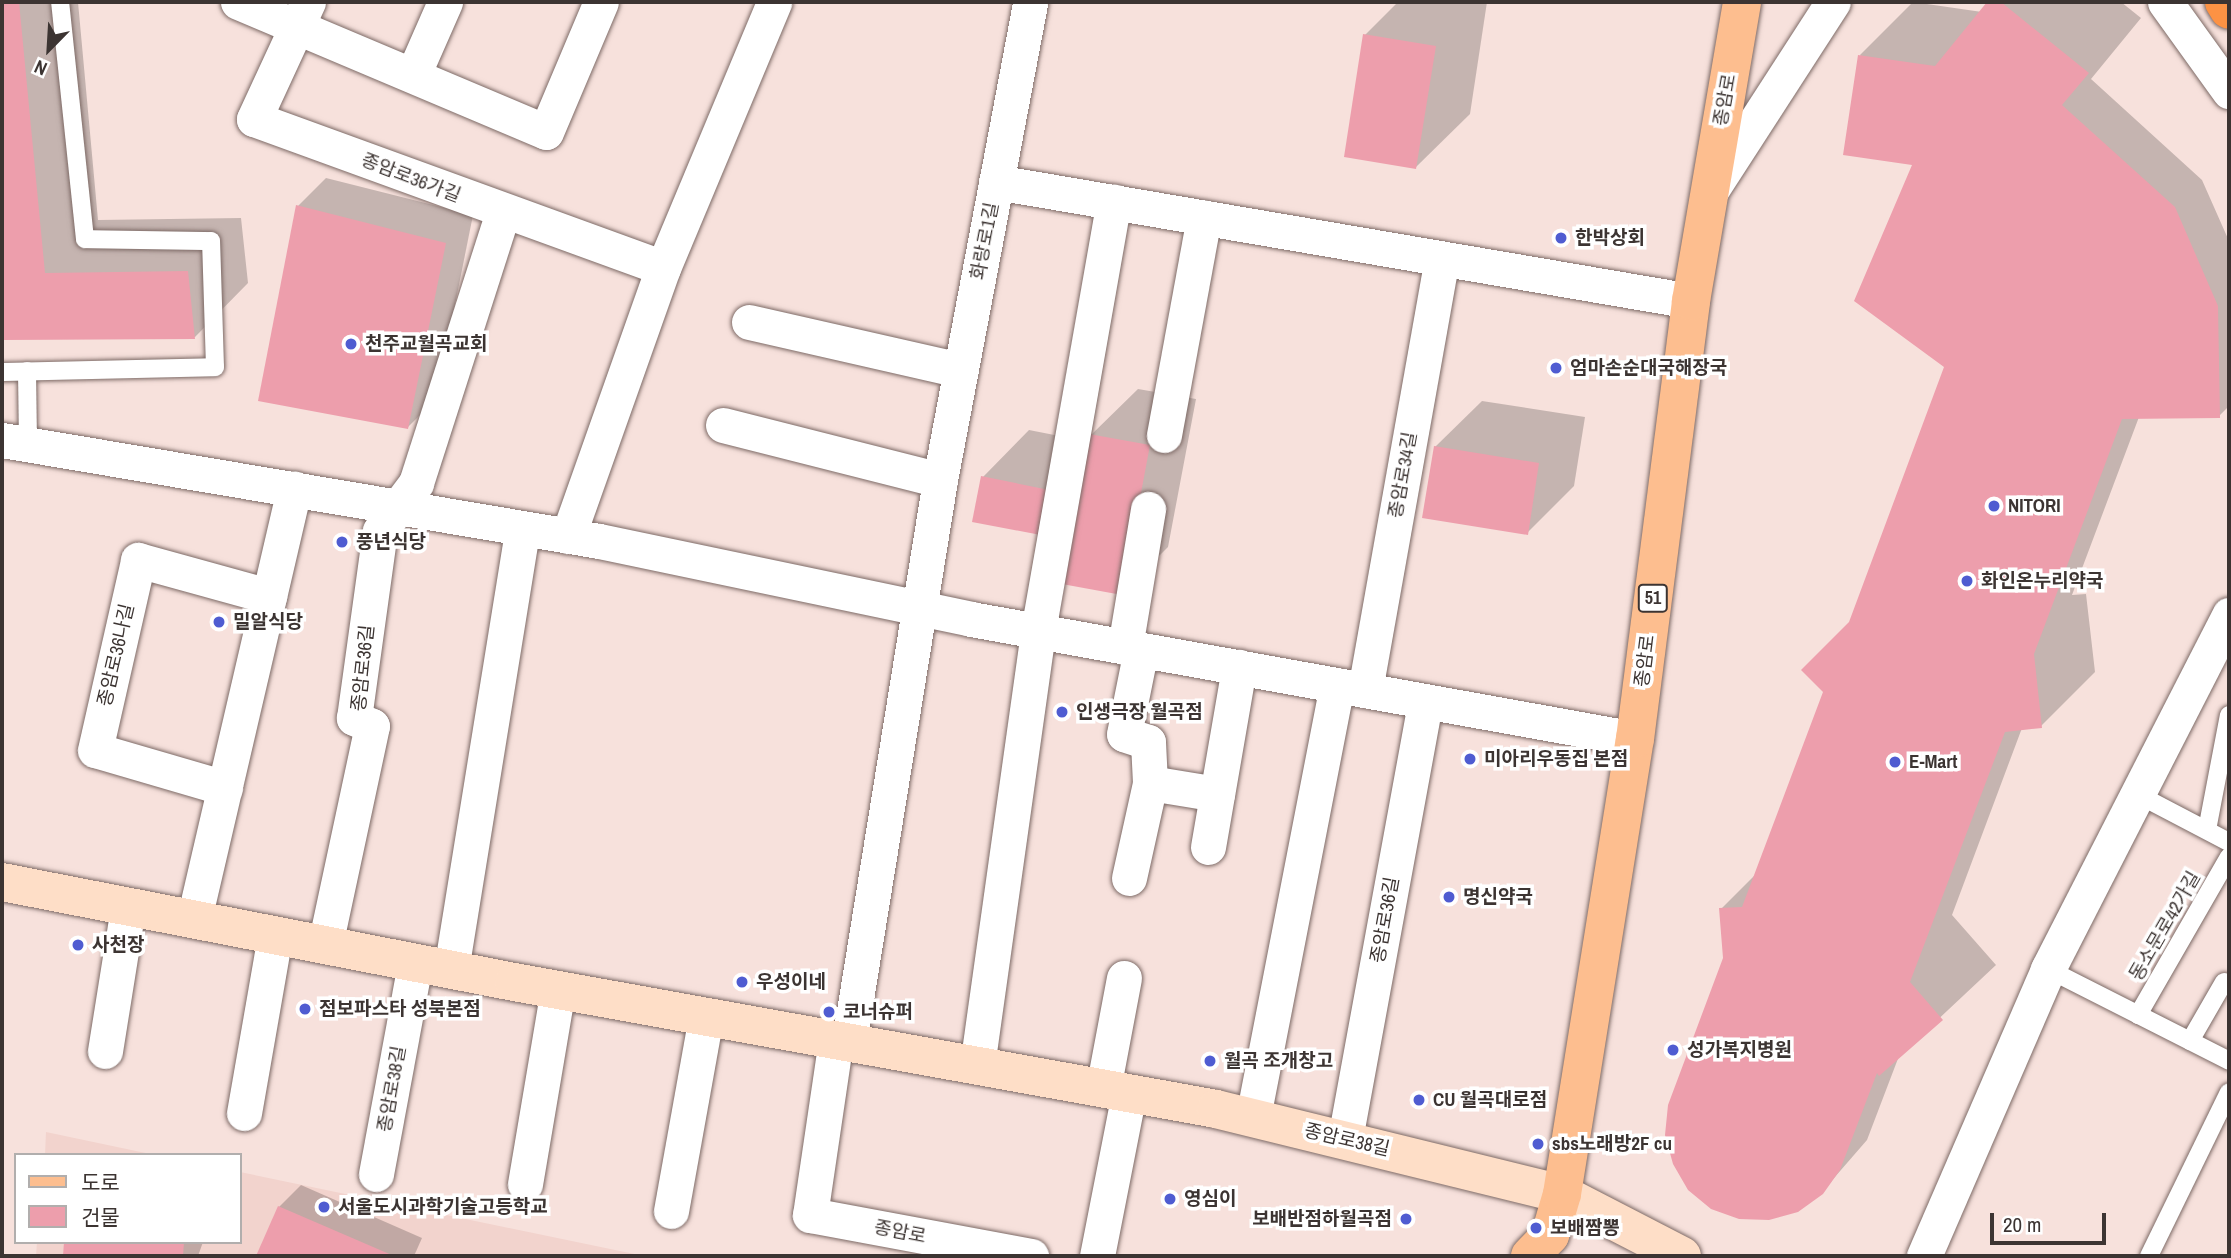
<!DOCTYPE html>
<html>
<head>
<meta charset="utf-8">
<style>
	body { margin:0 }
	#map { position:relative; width:2231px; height:1258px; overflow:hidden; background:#f7e1dc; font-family:"Archivo Narrow","Noto Sans KR",sans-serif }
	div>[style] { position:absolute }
	.built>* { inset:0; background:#f2d3cd }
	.shadow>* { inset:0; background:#0003 }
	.building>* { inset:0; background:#ed9eac }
	.roads { filter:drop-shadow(0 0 2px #7d6a66) drop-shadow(0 0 2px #7d6a66) }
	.lane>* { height:18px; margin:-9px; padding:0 9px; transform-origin:9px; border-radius:9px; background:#fff }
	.street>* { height:35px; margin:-17.5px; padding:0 17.5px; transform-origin:17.5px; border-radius:17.5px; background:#fff }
	.secondary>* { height:38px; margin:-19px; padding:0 19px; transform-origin:19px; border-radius:19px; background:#fedec7 }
	.primary>* { height:38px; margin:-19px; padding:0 19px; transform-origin:19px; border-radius:19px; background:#fdbe8f }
	.highway>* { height:38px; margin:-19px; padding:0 19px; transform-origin:19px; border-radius:19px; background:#fc9244 }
	.dots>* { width:19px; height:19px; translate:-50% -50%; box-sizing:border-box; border:4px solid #fff; border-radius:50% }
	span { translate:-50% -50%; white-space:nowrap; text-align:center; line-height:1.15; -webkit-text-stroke:7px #fff; paint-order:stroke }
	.shield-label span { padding:2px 5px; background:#fff; border:2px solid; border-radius:5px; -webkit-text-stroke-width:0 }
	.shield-label { font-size:18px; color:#3c3432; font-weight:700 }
	.street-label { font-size:19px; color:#3c3432 }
	.poi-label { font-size:19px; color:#3c3432; font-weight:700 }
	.left { translate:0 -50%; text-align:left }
	.right { translate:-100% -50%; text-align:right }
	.frame { position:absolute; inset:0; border:4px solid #3c3432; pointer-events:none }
	.legend { position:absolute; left:14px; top:1153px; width:228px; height:91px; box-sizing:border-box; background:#fff; border:2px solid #b1aead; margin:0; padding:9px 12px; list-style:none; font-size:21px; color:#3c3432 }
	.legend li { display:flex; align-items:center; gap:14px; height:35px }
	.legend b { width:35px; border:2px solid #b1aead }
	.north { position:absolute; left:14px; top:14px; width:70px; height:70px; -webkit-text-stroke:5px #fff; paint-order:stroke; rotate:204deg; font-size:19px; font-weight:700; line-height:28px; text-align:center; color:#3c3432 }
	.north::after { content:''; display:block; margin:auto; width:24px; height:32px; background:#3c3432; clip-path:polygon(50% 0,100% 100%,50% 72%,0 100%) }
	.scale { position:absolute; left:1990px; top:1213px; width:116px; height:32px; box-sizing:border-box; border:4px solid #3c3432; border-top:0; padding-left:9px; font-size:21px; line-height:24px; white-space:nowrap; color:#3c3432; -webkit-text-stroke:5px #fff; paint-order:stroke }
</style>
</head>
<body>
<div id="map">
	<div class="built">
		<div style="clip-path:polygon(46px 1132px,155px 1155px,45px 1155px)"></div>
		<div style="clip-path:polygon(240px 1172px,644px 1256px,36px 1256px,37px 1242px,240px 1242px)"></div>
	</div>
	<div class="shadow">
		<div style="clip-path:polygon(2px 2px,78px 2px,98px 220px,241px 218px,248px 283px,195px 337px,2px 339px)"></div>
		<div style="clip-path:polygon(1398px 2px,1487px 2px,1470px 114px,1416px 167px,1365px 35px)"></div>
		<div style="clip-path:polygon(1913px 2px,1982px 12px,1990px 2px,2121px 2px,2141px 18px,2091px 79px,2202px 180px,2229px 241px,2229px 406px,2219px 416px,2139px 417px,2072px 595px,2086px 594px,2095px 672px,2041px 726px,2022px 728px,1952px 915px,1996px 965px,1899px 1056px,1867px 1140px,1821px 1193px,1725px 958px,1721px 909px,1757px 873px,1946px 367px,1914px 164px,1860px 55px)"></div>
		<div style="clip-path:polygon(326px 178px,473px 215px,436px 399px,408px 427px,298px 206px)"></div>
		<div style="clip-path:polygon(1138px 389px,1196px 399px,1168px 547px,1122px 593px,1079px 500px,983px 477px,1029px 430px,1090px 442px,1091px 435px)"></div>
		<div style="clip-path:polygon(1482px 401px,1585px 417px,1574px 486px,1527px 533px,1435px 447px)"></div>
		<div style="clip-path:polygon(301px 1185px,422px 1238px,414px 1256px,258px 1256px,279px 1207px)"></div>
		<div style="clip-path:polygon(66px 1242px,203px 1242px,198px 1256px,65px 1256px)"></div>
	</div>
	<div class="building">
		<div style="clip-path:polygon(2px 2px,19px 2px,45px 273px,188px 271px,195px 339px,2px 340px)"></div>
		<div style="clip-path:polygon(1987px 2px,2001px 2px,2089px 73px,2062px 105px,2175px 207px,2218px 306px,2220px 418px,2122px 419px,2034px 654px,2042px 728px,2005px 732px,1910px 982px,1943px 1020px,1879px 1076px,1877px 1073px,1840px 1170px,1823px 1194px,1798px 1212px,1769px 1220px,1739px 1219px,1711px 1209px,1688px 1190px,1673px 1164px,1665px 1135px,1668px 1105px,1723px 958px,1719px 908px,1742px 907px,1823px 692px,1801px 670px,1849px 622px,1944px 367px,1854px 301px,1912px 165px,1843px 155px,1858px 55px,1935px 66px)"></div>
		<div style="clip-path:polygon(1363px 34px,1436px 46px,1416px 169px,1344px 157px)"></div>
		<div style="clip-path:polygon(296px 205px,446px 243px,408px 429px,258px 401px)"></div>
		<div style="clip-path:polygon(1089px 434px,1150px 445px,1122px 595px,1062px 584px)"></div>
		<div style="clip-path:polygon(1434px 446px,1539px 463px,1528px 535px,1422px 518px)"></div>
		<div style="clip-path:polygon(981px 476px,1054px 491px,1046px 536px,972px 522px)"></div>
		<div style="clip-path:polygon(278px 1206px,394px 1256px,256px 1256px)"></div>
		<div style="clip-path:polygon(64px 1242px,184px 1242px,183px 1256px,63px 1256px)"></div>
	</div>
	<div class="roads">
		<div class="lane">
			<div style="left:27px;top:371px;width:73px;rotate:89.2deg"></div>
			<div style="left:2px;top:372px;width:213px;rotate:-1.3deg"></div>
			<div style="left:215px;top:367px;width:126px;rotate:-91.8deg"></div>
			<div style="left:211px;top:241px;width:126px;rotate:-179.1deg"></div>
			<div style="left:85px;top:239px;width:238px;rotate:-96deg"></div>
			<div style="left:2137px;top:794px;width:104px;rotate:27.6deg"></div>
			<div style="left:2207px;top:830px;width:117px;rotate:-79.2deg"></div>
			<div style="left:2048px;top:969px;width:203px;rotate:26.9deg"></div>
			<div style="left:2138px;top:1015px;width:182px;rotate:-60.1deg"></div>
			<div style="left:2190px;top:1041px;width:68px;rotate:-60deg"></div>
			<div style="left:2149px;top:1256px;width:182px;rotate:-64deg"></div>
		</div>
		<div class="street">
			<div style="left:238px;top:2px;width:334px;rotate:22.9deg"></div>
			<div style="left:546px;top:132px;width:141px;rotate:-67.1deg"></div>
			<div style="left:308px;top:2px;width:129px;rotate:114.8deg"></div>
			<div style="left:254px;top:119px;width:435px;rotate:20deg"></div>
			<div style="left:2165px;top:2px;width:110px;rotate:54.3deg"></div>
			<div style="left:413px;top:75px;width:80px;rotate:-66.3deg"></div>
			<div style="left:996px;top:182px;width:705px;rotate:9.72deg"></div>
			<div style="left:1710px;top:192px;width:226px;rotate:-57.1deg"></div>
			<div style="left:749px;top:322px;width:217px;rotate:12.8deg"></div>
			<div style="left:723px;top:425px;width:224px;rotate:14.2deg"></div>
			<div style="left:1164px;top:435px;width:221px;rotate:-79.6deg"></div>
			<div style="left:2px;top:440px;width:605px;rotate:9.6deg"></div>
			<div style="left:599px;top:541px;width:380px;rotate:11.8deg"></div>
			<div style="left:971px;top:619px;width:675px;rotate:10.24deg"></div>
			<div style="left:568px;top:536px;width:284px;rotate:-70.5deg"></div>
			<div style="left:663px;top:268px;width:288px;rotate:-67.3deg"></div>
			<div style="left:1125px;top:647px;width:140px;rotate:-80.5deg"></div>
			<div style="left:1365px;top:690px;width:438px;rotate:-79.9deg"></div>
			<div style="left:1150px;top:783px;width:68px;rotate:9.3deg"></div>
			<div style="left:225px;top:788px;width:135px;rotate:-163.7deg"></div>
			<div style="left:95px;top:750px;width:195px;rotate:-77.2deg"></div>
			<div style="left:138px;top:560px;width:136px;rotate:15.4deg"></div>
			<div style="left:1208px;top:847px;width:183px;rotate:-80.2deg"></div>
			<div style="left:1129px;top:878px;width:97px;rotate:-77.5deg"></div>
			<div style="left:1150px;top:783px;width:41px;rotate:-92.8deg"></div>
			<div style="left:1148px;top:742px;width:25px;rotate:-162deg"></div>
			<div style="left:1124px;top:734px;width:86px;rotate:-78.6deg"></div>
			<div style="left:194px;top:919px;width:442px;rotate:-76.9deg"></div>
			<div style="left:325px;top:945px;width:224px;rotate:-77.9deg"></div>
			<div style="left:372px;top:726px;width:20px;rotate:-156deg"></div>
			<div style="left:354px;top:718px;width:189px;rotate:-82.1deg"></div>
			<div style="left:380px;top:531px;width:60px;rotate:-53.1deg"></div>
			<div style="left:416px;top:483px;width:285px;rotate:-72.2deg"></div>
			<div style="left:451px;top:970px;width:446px;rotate:-80.8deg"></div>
			<div style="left:836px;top:1039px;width:178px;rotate:98.4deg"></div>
			<div style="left:810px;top:1215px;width:225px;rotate:10.5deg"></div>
			<div style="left:849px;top:1042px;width:569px;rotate:-80.8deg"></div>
			<div style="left:940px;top:480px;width:486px;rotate:-79.3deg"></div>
			<div style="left:105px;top:1051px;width:146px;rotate:-80.9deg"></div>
			<div style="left:977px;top:1066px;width:439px;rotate:-82deg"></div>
			<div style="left:1038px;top:631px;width:436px;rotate:-80deg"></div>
			<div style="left:1103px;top:1089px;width:113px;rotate:-79.3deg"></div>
			<div style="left:244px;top:1113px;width:181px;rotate:-80.1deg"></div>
			<div style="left:1253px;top:1117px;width:440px;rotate:-79deg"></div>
			<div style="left:1345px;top:1139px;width:445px;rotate:-79.6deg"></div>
			<div style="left:376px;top:1174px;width:215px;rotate:-79.5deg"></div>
			<div style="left:525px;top:1184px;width:198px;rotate:-80.4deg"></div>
			<div style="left:671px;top:1211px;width:198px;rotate:-79.8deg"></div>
			<div style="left:1097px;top:1256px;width:166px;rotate:-78.9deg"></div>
			<div style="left:1924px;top:1256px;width:313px;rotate:-66.6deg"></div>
			<div style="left:2048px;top:969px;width:398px;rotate:-62.9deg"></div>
		</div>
		<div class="secondary">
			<div style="left:2px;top:882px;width:522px;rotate:11.05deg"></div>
			<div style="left:514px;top:982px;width:713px;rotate:10.25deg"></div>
			<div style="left:1216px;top:1109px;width:356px;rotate:13.8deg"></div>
			<div style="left:1562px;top:1194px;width:135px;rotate:27.3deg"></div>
		</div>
		<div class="primary">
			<div style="left:1530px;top:1256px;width:29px;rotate:-46deg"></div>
			<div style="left:1550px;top:1235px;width:43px;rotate:-73.7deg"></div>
			<div style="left:1562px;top:1194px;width:461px;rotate:-80.9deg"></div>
			<div style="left:1635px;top:739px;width:442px;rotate:-82.7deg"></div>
			<div style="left:1691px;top:301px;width:303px;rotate:-80.3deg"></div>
		</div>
		<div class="highway">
			<div style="left:2224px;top:2px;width:9px;rotate:58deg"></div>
		</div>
	</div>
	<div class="dots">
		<div style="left:1561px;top:238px;background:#4f5cd1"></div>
		<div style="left:351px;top:344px;background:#4f5cd1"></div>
		<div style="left:1556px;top:368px;background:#4f5cd1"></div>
		<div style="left:1994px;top:506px;background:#4f5cd1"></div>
		<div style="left:342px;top:542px;background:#4f5cd1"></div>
		<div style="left:1967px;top:581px;background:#4f5cd1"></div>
		<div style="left:219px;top:622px;background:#4f5cd1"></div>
		<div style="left:1062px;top:712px;background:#4f5cd1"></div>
		<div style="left:1470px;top:759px;background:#4f5cd1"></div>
		<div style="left:1895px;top:762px;background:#4f5cd1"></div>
		<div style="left:1449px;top:897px;background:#4f5cd1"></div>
		<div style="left:78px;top:945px;background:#4f5cd1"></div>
		<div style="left:742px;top:982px;background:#4f5cd1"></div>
		<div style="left:305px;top:1009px;background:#4f5cd1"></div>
		<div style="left:829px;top:1012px;background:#4f5cd1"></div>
		<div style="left:1673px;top:1050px;background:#4f5cd1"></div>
		<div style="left:1210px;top:1061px;background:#4f5cd1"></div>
		<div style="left:1419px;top:1100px;background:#4f5cd1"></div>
		<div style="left:1538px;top:1144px;background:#4f5cd1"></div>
		<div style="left:1170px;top:1199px;background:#4f5cd1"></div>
		<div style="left:324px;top:1207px;background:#4f5cd1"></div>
		<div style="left:1406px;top:1219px;background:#4f5cd1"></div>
		<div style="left:1536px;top:1228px;background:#4f5cd1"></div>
	</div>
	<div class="shield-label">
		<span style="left:1653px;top:598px">51</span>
	</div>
	<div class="street-label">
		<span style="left:1725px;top:100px;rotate:-80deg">종암로</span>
		<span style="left:411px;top:178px;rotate:21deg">종암로36가길</span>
		<span style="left:985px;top:241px;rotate:-79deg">화랑로1길</span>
		<span style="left:1403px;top:475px;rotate:-80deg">종암로34길</span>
		<span style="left:116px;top:655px;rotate:-77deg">종암로36나길</span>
		<span style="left:1645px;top:661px;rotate:-83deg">종암로</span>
		<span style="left:363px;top:668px;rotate:-84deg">종암로36길</span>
		<span style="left:1385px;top:920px;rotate:-80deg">종암로36길</span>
		<span style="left:2165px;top:926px;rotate:-60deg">동소문로42가길</span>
		<span style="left:392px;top:1089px;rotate:-80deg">종암로38길</span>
		<span style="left:1347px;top:1140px;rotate:13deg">종암로38길</span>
		<span style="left:900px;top:1232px;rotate:11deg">종암로</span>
	</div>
	<div class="poi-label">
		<span class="left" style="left:1575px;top:238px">한박상회</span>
		<span class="left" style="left:365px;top:344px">천주교월곡교회</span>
		<span class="left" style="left:1570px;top:368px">엄마손순대국해장국</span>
		<span class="left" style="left:2008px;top:506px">NITORI</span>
		<span class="left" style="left:356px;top:542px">풍년식당</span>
		<span class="left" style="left:1981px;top:581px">화인온누리약국</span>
		<span class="left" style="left:233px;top:622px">밀알식당</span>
		<span class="left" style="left:1076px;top:712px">인생극장 월곡점</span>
		<span class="left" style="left:1484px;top:759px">미아리우동집 본점</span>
		<span class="left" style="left:1909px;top:762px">E-Mart</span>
		<span class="left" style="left:1463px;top:897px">명신약국</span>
		<span class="left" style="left:92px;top:945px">사천장</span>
		<span class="left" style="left:756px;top:982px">우성이네</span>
		<span class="left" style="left:319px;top:1009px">점보파스타 성북본점</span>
		<span class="left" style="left:843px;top:1012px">코너슈퍼</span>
		<span class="left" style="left:1687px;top:1050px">성가복지병원</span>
		<span class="left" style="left:1224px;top:1061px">월곡 조개창고</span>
		<span class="left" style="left:1433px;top:1100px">CU 월곡대로점</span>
		<span class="left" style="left:1552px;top:1144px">sbs노래방2F cu</span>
		<span class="left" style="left:1184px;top:1199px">영심이</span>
		<span class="left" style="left:338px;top:1207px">서울도시과학기술고등학교</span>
		<span class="right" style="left:1392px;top:1219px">보배반점하월곡점</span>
		<span class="left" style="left:1550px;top:1228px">보배짬뽕</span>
	</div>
	<div class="frame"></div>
	<ul class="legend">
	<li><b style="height:9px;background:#fdbe8f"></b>도로</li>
	<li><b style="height:19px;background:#ed9eac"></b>건물</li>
	</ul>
	<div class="north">N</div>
	<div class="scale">20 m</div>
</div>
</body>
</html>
